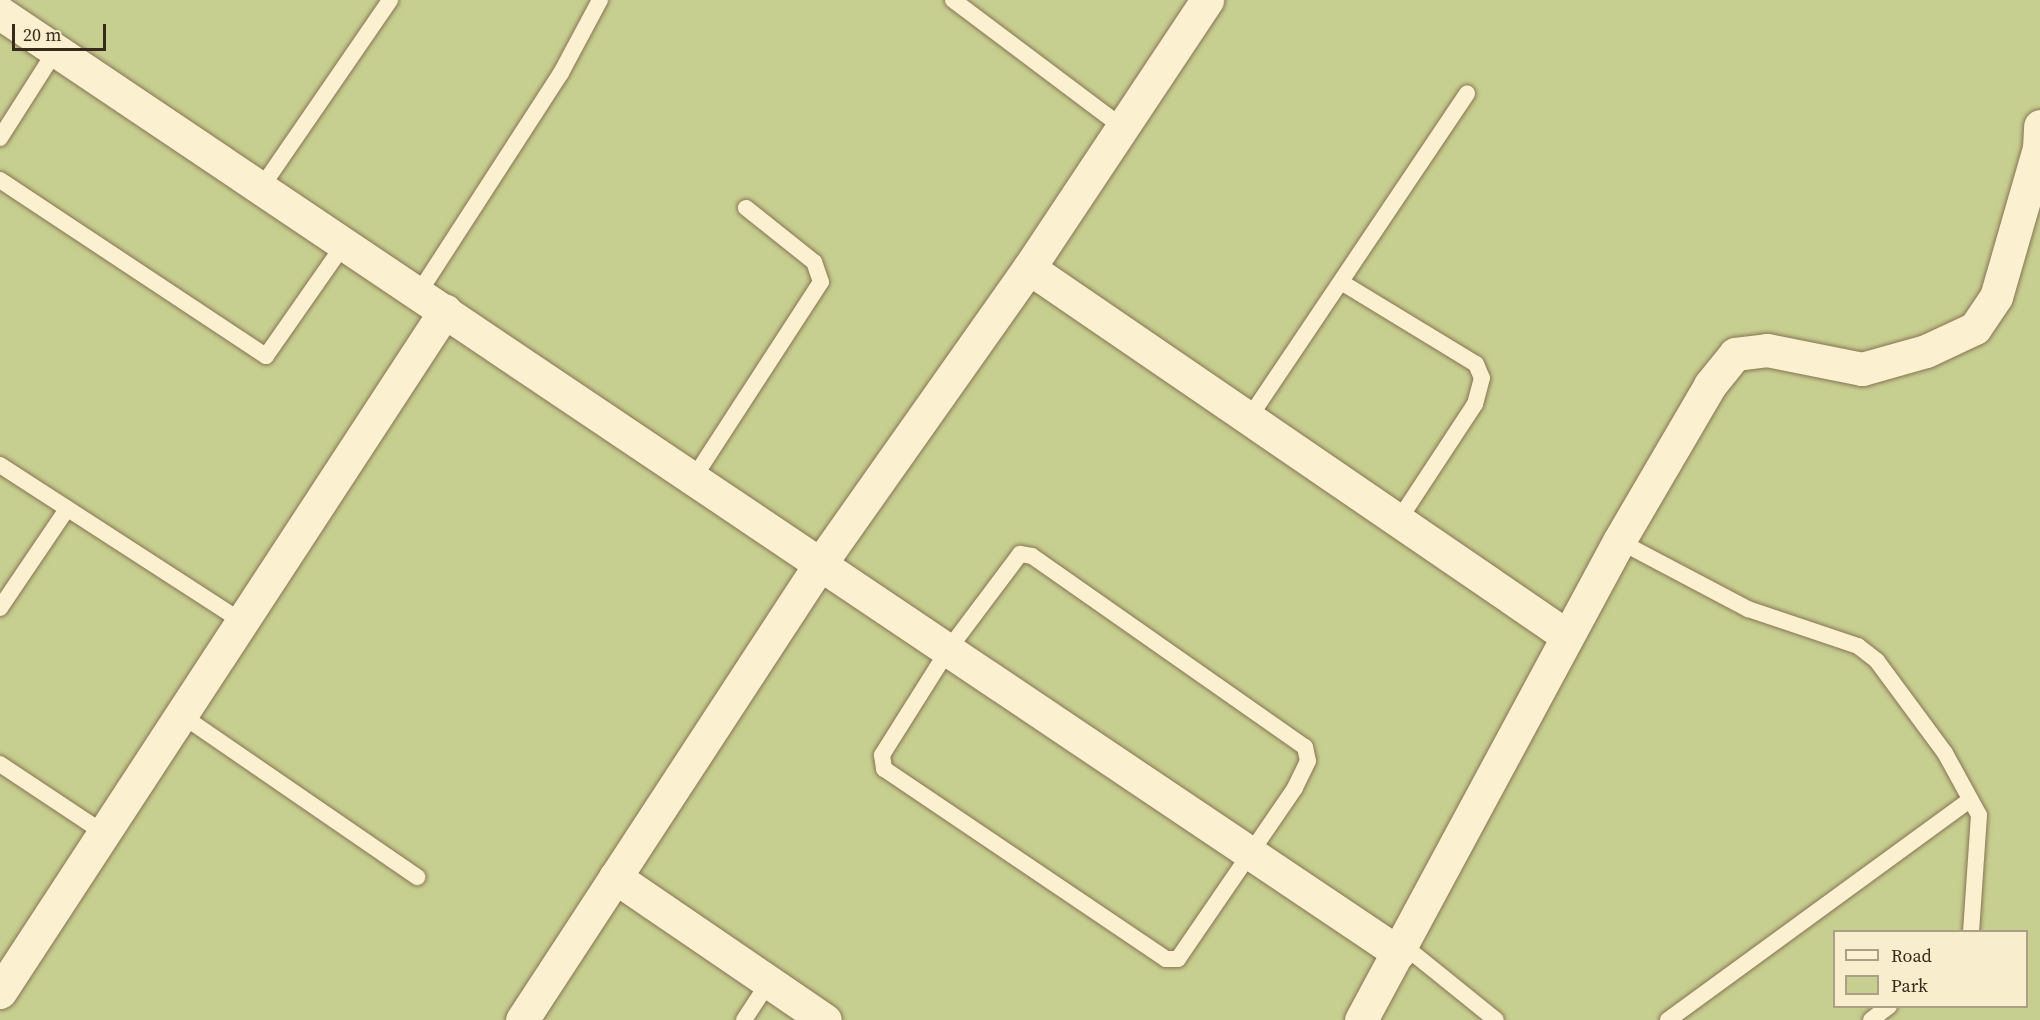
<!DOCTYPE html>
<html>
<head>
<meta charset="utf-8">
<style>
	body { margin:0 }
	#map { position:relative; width:2040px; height:1020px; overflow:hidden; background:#f1e3bc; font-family:"Source Serif 4",serif }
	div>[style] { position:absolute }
	.green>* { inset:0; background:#c6cf90 }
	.roads { filter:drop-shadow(0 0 2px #8a7354) drop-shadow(0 0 2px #8a7354) }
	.lane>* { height:16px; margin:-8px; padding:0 8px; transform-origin:8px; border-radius:8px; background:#fbf0d0 }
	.street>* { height:33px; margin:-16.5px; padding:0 16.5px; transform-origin:16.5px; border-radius:16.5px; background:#fbf0d0 }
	span { translate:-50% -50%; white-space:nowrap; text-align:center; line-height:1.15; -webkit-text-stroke:4.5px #f8edcc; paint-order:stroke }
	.legend { position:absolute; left:1833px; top:930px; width:195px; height:78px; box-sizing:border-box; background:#f8edcc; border:2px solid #ab9f85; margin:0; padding:8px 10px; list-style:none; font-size:18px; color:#382a1a }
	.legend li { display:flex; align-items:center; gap:12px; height:30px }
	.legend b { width:30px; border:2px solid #ab9f85 }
	.scale { position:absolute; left:12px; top:24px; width:94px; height:27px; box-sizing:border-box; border:3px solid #382a1a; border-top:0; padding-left:8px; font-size:18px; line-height:21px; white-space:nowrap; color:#382a1a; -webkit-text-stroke:4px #f8edcc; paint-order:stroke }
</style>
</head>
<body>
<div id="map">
	<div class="green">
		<div style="clip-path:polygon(evenodd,0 0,2040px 0,2040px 1020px,0 1020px,0 0,1834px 932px,2026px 932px,2026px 1006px,1834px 1006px,1834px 932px)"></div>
	</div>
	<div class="roads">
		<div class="lane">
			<div style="left:953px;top:0;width:211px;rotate:36.9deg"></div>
			<div style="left:0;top:138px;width:104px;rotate:-57.5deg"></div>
			<div style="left:0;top:180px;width:319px;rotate:33.5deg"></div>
			<div style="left:266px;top:356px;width:136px;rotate:-55.1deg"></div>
			<div style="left:261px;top:188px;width:228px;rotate:-55.5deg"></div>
			<div style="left:1341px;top:282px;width:158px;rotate:31.3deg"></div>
			<div style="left:1476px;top:364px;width:15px;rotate:67deg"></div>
			<div style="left:1482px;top:378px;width:27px;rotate:105deg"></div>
			<div style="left:1475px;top:404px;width:140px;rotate:123.3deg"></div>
			<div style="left:418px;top:294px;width:263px;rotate:-57.1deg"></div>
			<div style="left:561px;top:73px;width:83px;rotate:-61.9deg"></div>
			<div style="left:1249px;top:418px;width:391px;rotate:-56.1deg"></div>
			<div style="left:0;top:465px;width:287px;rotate:32.9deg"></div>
			<div style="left:693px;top:479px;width:235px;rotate:-57deg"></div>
			<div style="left:821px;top:282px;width:21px;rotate:-109deg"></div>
			<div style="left:814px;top:262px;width:87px;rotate:-141.5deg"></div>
			<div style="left:1619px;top:541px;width:146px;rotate:27.8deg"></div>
			<div style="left:1748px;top:609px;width:116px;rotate:18.6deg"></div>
			<div style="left:1858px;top:646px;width:24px;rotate:38deg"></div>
			<div style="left:1877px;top:661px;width:114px;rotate:53.5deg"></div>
			<div style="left:1945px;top:753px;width:71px;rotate:61.3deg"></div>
			<div style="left:1979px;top:815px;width:117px;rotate:93.9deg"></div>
			<div style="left:1020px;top:554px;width:12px;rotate:9deg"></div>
			<div style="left:1032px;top:556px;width:333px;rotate:35deg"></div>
			<div style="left:1305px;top:747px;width:14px;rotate:78deg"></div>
			<div style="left:1308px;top:761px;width:30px;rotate:116deg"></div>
			<div style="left:1295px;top:788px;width:207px;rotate:124.4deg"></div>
			<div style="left:1178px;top:959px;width:12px;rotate:180deg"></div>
			<div style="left:1166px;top:959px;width:340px;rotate:-146deg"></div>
			<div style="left:884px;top:769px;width:14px;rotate:-98deg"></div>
			<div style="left:882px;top:755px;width:124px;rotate:-57.8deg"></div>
			<div style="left:948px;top:650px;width:120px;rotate:-53.1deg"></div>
			<div style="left:0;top:608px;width:120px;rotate:-55.9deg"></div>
			<div style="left:180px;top:714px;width:288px;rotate:34.5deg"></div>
			<div style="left:0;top:764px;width:125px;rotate:33.6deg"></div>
			<div style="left:1403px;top:945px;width:119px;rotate:38.9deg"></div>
			<div style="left:744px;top:1020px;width:45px;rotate:-56.7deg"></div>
			<div style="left:1668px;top:1020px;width:374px;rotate:-36.1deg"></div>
			<div style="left:1871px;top:1020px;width:23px;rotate:-38deg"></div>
		</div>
		<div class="street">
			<div style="left:0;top:13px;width:1685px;rotate:33.9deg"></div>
			<div style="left:1029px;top:268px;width:652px;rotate:34.37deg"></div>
			<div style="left:615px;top:877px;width:254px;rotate:34.3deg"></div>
			<div style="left:0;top:992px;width:814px;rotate:-56.84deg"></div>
			<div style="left:522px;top:1020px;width:545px;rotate:-56.84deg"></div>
			<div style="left:820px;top:564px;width:362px;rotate:-54.8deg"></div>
			<div style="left:1029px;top:268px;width:322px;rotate:-56.4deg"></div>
			<div style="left:1361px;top:1020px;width:544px;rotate:-61.69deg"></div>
			<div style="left:1619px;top:541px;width:181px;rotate:-59.7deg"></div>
			<div style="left:1710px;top:385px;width:40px;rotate:-51deg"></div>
			<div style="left:1735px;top:354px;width:32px;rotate:-7deg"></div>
			<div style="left:1767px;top:350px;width:97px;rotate:11.3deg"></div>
			<div style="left:1862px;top:369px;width:66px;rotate:-15.7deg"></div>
			<div style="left:1926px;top:351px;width:54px;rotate:-25.1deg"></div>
			<div style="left:1975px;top:328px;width:37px;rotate:-56deg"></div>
			<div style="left:1996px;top:297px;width:155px;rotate:-73.9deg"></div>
			<div style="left:2039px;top:148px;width:22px;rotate:-87deg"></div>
		</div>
	</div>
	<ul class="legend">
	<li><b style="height:8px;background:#fbf0d0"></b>Road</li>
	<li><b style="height:16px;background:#c6cf90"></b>Park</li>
	</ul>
	<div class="scale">20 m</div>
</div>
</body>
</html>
